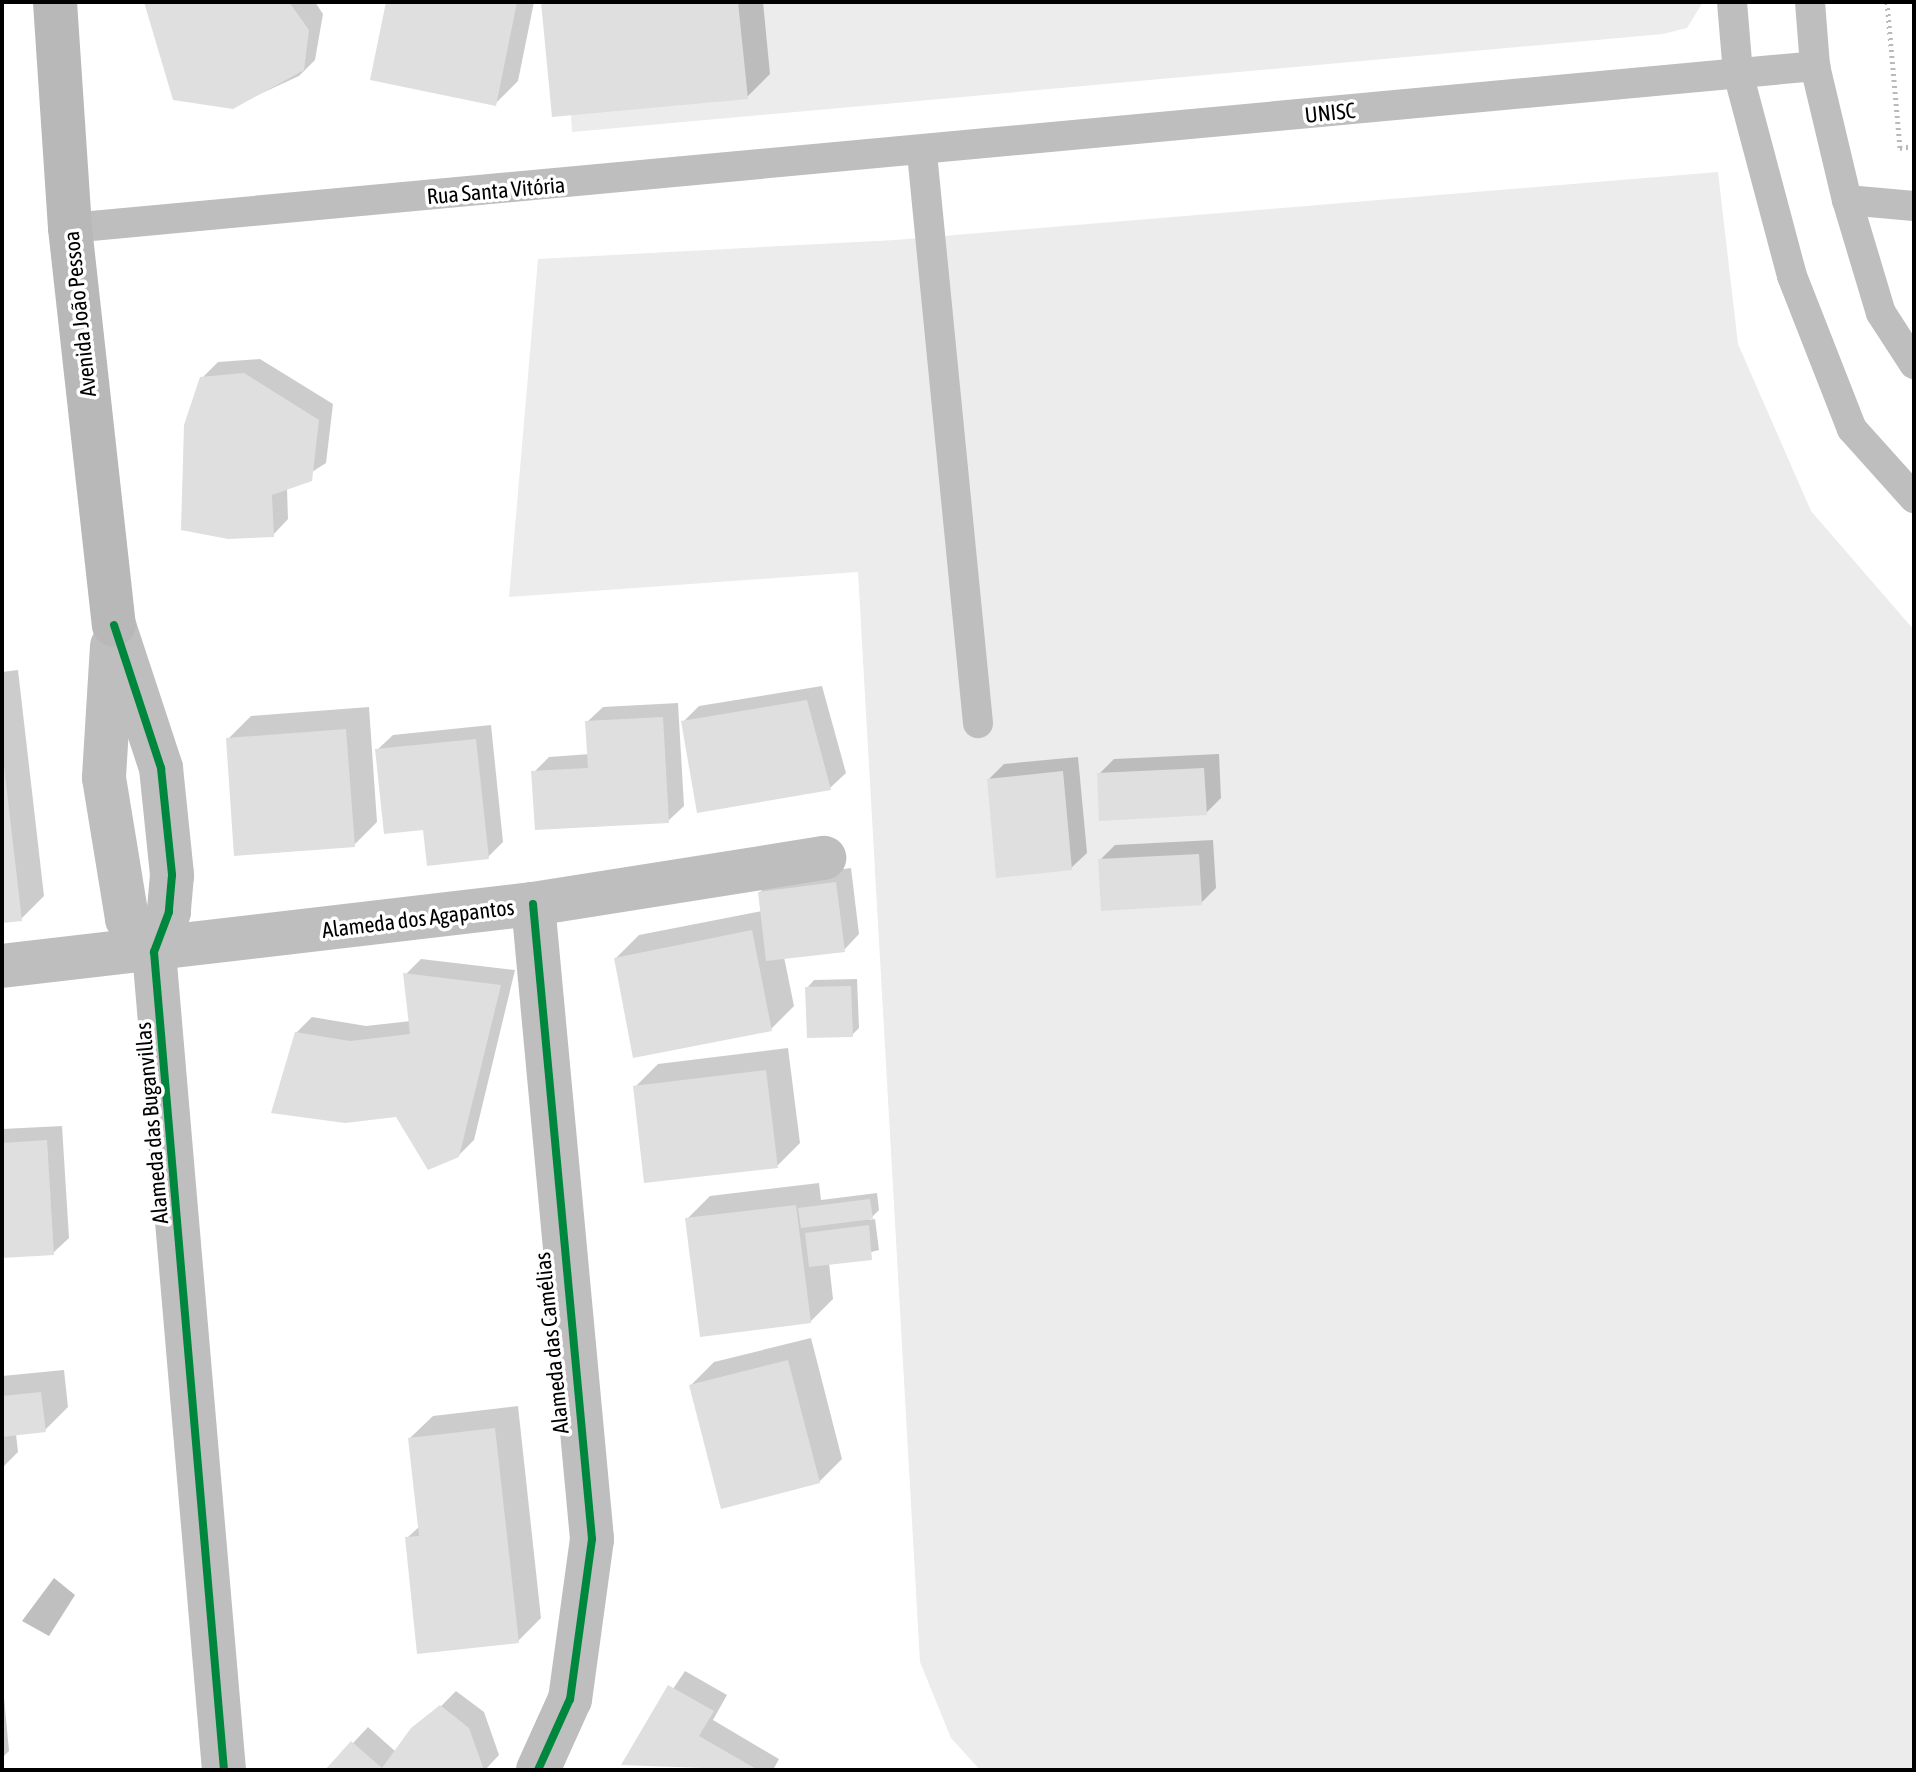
<!DOCTYPE html>
<html>
<head>
<meta charset="utf-8">
<style>
	body { margin:0 }
	#map { position:relative; width:1916px; height:1772px; overflow:hidden; background:#fff; font-family:"Asap Condensed",sans-serif }
	div>[style] { position:absolute }
	.green>* { inset:0; background:#ececec }
	.water>* { inset:0; background:#bfbfbf }
	.shadow>* { inset:0; background:#0003 }
	.building>* { inset:0; background:#dfdfdf }
	.path>* { height:5px; margin-top:-2.5px; transform-origin:0; background:repeating-linear-gradient(90deg,#b9b9b9 0 2px,transparent 0 6px) }
	.lane>* { height:30px; margin:-15px; padding:0 15px; transform-origin:15px; border-radius:15px; background:#bebebe }
	.street>* { height:44px; margin:-22px; padding:0 22px; transform-origin:22px; border-radius:22px; background:#bebebe }
	.secondary>* { height:44px; margin:-22px; padding:0 22px; transform-origin:22px; border-radius:22px; background:#b8b8b8 }
	.cycleway>* { height:8px; margin:-4px; padding:0 4px; transform-origin:4px; border-radius:4px; background:#00873e }
	span { translate:-50% -50%; white-space:nowrap; text-align:center; line-height:1.15; -webkit-text-stroke:7px #fff; paint-order:stroke }
	.street-label { font-size:22px; color:#000 }
	.frame { position:absolute; inset:0; border:4px solid #000; pointer-events:none }
</style>
</head>
<body>
<div id="map">
	<div class="green">
		<div style="clip-path:polygon(564px 2px,1703px 2px,1687px 28px,1663px 34px,572px 132px)"></div>
		<div style="clip-path:polygon(1718px 172px,1738px 344px,1811px 511px,1914px 630px,1914px 1770px,980px 1770px,951px 1738px,920px 1662px,858px 572px,509px 597px,538px 259px,895px 240px)"></div>
	</div>
	<div class="water">
		<div style="clip-path:polygon(54px 1578px,75px 1595px,49px 1636px,22px 1621px)"></div>
	</div>
	<div class="shadow">
		<div style="clip-path:polygon(145px 2px,315px 2px,323px 14px,315px 60px,299px 76px,232px 107px)"></div>
		<div style="clip-path:polygon(388px 2px,534px 2px,518px 81px,495px 104px)"></div>
		<div style="clip-path:polygon(543px 2px,763px 2px,770px 74px,747px 97px)"></div>
		<div style="clip-path:polygon(260px 359px,333px 404px,326px 463px,287px 488px,288px 519px,273px 535px,202px 378px,218px 362px)"></div>
		<div style="clip-path:polygon(18px 670px,44px 896px,21px 919px,2px 921px,2px 672px)"></div>
		<div style="clip-path:polygon(822px 686px,846px 773px,830px 788px,683px 722px,699px 706px)"></div>
		<div style="clip-path:polygon(678px 703px,684px 806px,668px 821px,534px 772px,549px 757px,590px 754px,587px 722px,603px 707px)"></div>
		<div style="clip-path:polygon(369px 707px,377px 822px,354px 845px,228px 739px,251px 716px)"></div>
		<div style="clip-path:polygon(491px 725px,503px 842px,488px 857px,425px 827px,377px 750px,393px 735px)"></div>
		<div style="clip-path:polygon(1219px 754px,1221px 798px,1206px 813px,1099px 774px,1114px 759px)"></div>
		<div style="clip-path:polygon(1078px 757px,1087px 853px,1071px 868px,989px 779px,1004px 764px)"></div>
		<div style="clip-path:polygon(1213px 840px,1216px 888px,1201px 903px,1100px 860px,1115px 845px)"></div>
		<div style="clip-path:polygon(851px 868px,859px 934px,844px 950px,784px 957px,794px 1006px,771px 1029px,616px 958px,639px 935px,762px 911px,760px 892px,776px 877px)"></div>
		<div style="clip-path:polygon(421px 959px,515px 970px,474px 1140px,458px 1156px,296px 1033px,312px 1017px,366px 1026px,411px 1021px,406px 974px)"></div>
		<div style="clip-path:polygon(857px 979px,859px 1028px,852px 1035px,807px 988px,814px 980px)"></div>
		<div style="clip-path:polygon(788px 1048px,800px 1143px,777px 1166px,635px 1087px,658px 1064px)"></div>
		<div style="clip-path:polygon(62px 1126px,69px 1238px,53px 1253px,2px 1256px,2px 1129px)"></div>
		<div style="clip-path:polygon(819px 1183px,821px 1200px,877px 1193px,879px 1210px,869px 1220px,875px 1219px,879px 1250px,829px 1263px,833px 1299px,810px 1322px,687px 1219px,710px 1196px)"></div>
		<div style="clip-path:polygon(811px 1338px,842px 1459px,819px 1482px,691px 1385px,714px 1362px)"></div>
		<div style="clip-path:polygon(64px 1370px,68px 1407px,45px 1430px,16px 1434px,18px 1452px,2px 1468px,2px 1376px)"></div>
		<div style="clip-path:polygon(518px 1406px,541px 1618px,518px 1641px,407px 1538px,420px 1526px,410px 1438px,433px 1416px)"></div>
		<div style="clip-path:polygon(685px 1671px,727px 1695px,713px 1720px,779px 1759px,773px 1770px,623px 1764px)"></div>
		<div style="clip-path:polygon(2px 1676px,9px 1751px,2px 1758px)"></div>
		<div style="clip-path:polygon(456px 1691px,484px 1712px,499px 1755px,485px 1770px,328px 1770px,368px 1727px,396px 1752px)"></div>
	</div>
	<div class="building">
		<div style="clip-path:polygon(144px 2px,289px 2px,309px 30px,304px 70px,233px 109px,173px 100px)"></div>
		<div style="clip-path:polygon(386px 2px,517px 2px,496px 106px,370px 80px)"></div>
		<div style="clip-path:polygon(541px 2px,738px 2px,748px 99px,552px 117px)"></div>
		<div style="clip-path:polygon(244px 373px,319px 420px,312px 481px,272px 495px,274px 537px,228px 539px,181px 530px,184px 425px,200px 377px)"></div>
		<div style="clip-path:polygon(807px 700px,831px 790px,697px 813px,681px 721px)"></div>
		<div style="clip-path:polygon(663px 717px,669px 823px,535px 830px,531px 771px,588px 768px,585px 721px)"></div>
		<div style="clip-path:polygon(346px 729px,355px 847px,234px 856px,226px 738px)"></div>
		<div style="clip-path:polygon(476px 739px,489px 859px,427px 866px,423px 830px,384px 834px,375px 749px)"></div>
		<div style="clip-path:polygon(4px 766px,22px 921px,2px 923px,2px 767px)"></div>
		<div style="clip-path:polygon(1204px 768px,1207px 815px,1099px 821px,1097px 773px)"></div>
		<div style="clip-path:polygon(1063px 771px,1072px 870px,996px 878px,987px 779px)"></div>
		<div style="clip-path:polygon(1199px 854px,1202px 905px,1101px 911px,1098px 859px)"></div>
		<div style="clip-path:polygon(836px 882px,845px 952px,766px 961px,758px 892px)"></div>
		<div style="clip-path:polygon(752px 930px,772px 1031px,633px 1058px,614px 958px)"></div>
		<div style="clip-path:polygon(403px 973px,501px 985px,459px 1157px,428px 1170px,396px 1117px,345px 1123px,271px 1113px,295px 1032px,350px 1041px,410px 1034px)"></div>
		<div style="clip-path:polygon(851px 986px,853px 1037px,807px 1038px,805px 987px)"></div>
		<div style="clip-path:polygon(766px 1070px,778px 1168px,644px 1183px,633px 1086px)"></div>
		<div style="clip-path:polygon(47px 1140px,54px 1255px,2px 1258px,2px 1143px)"></div>
		<div style="clip-path:polygon(870px 1199px,873px 1219px,801px 1228px,798px 1208px)"></div>
		<div style="clip-path:polygon(796px 1205px,811px 1323px,700px 1337px,685px 1218px)"></div>
		<div style="clip-path:polygon(869px 1225px,872px 1260px,809px 1267px,805px 1233px)"></div>
		<div style="clip-path:polygon(788px 1360px,820px 1483px,721px 1509px,689px 1385px)"></div>
		<div style="clip-path:polygon(41px 1392px,46px 1432px,2px 1437px,2px 1396px)"></div>
		<div style="clip-path:polygon(495px 1428px,519px 1643px,417px 1654px,405px 1537px,419px 1536px,408px 1438px)"></div>
		<div style="clip-path:polygon(668px 1685px,714px 1711px,699px 1736px,758px 1770px,621px 1765px)"></div>
		<div style="clip-path:polygon(440px 1705px,469px 1728px,484px 1770px,325px 1770px,351px 1741px,382px 1768px,411px 1728px)"></div>
	</div>
	<div class="path">
		<div style="left:1887px;top:2px;width:147px;rotate:84.9deg"></div>
		<div style="left:1900px;top:148px;width:14px;rotate:-8deg"></div>
	</div>
	<div class="lane">
		<div style="left:1732px;top:2px;width:71px;rotate:85.2deg"></div>
		<div style="left:1738px;top:73px;width:210px;rotate:75.1deg"></div>
		<div style="left:1792px;top:276px;width:164px;rotate:68.6deg"></div>
		<div style="left:1852px;top:429px;width:93px;rotate:48.1deg"></div>
		<div style="left:1810px;top:2px;width:64px;rotate:85.5deg"></div>
		<div style="left:1815px;top:66px;width:138px;rotate:76.6deg"></div>
		<div style="left:1847px;top:200px;width:118px;rotate:73.3deg"></div>
		<div style="left:1881px;top:313px;width:61px;rotate:57.1deg"></div>
		<div style="left:922px;top:153px;width:573px;rotate:84.39deg"></div>
		<div style="left:1847px;top:200px;width:67px;rotate:5.1deg"></div>
		<div style="left:70px;top:228px;width:1753px;rotate:-5.3deg"></div>
	</div>
	<div class="street">
		<div style="left:114px;top:625px;width:151px;rotate:71.8deg"></div>
		<div style="left:161px;top:768px;width:108px;rotate:84.1deg"></div>
		<div style="left:172px;top:875px;width:37px;rotate:95deg"></div>
		<div style="left:169px;top:912px;width:43px;rotate:110.6deg"></div>
		<div style="left:154px;top:952px;width:821px;rotate:85.11deg"></div>
		<div style="left:112px;top:646px;width:132px;rotate:93.5deg"></div>
		<div style="left:104px;top:778px;width:143px;rotate:80.7deg"></div>
		<div style="left:127px;top:919px;width:43px;rotate:50.7deg"></div>
		<div style="left:533px;top:904px;width:638px;rotate:84.69deg"></div>
		<div style="left:592px;top:1539px;width:162px;rotate:97.8deg"></div>
		<div style="left:570px;top:1699px;width:78px;rotate:114.3deg"></div>
		<div style="left:2px;top:966px;width:535px;rotate:-6.66deg"></div>
		<div style="left:533px;top:904px;width:295px;rotate:-9deg"></div>
	</div>
	<div class="secondary">
		<div style="left:55px;top:2px;width:226px;rotate:86.2deg"></div>
		<div style="left:70px;top:228px;width:399px;rotate:83.7deg"></div>
	</div>
	<div class="cycleway">
		<div style="left:114px;top:625px;width:151px;rotate:71.8deg"></div>
		<div style="left:161px;top:768px;width:108px;rotate:84.1deg"></div>
		<div style="left:172px;top:875px;width:37px;rotate:95deg"></div>
		<div style="left:169px;top:912px;width:43px;rotate:110.6deg"></div>
		<div style="left:154px;top:952px;width:821px;rotate:85.11deg"></div>
		<div style="left:533px;top:904px;width:638px;rotate:84.69deg"></div>
		<div style="left:592px;top:1539px;width:162px;rotate:97.8deg"></div>
		<div style="left:570px;top:1699px;width:78px;rotate:114.3deg"></div>
	</div>
	<div class="street-label">
		<span style="left:1330px;top:113px;rotate:-6deg">UNISC</span>
		<span style="left:496px;top:191px;rotate:-5deg">Rua Santa Vitória</span>
		<span style="left:80px;top:314px;rotate:-96deg">Avenida João Pessoa</span>
		<span style="left:418px;top:919px;rotate:-7deg">Alameda dos Agapantos</span>
		<span style="left:152px;top:1123px;rotate:-95deg">Alameda das Buganvillas</span>
		<span style="left:552px;top:1343px;rotate:-96deg">Alameda das Camélias</span>
	</div>
	<div class="frame"></div>
</div>
</body>
</html>
